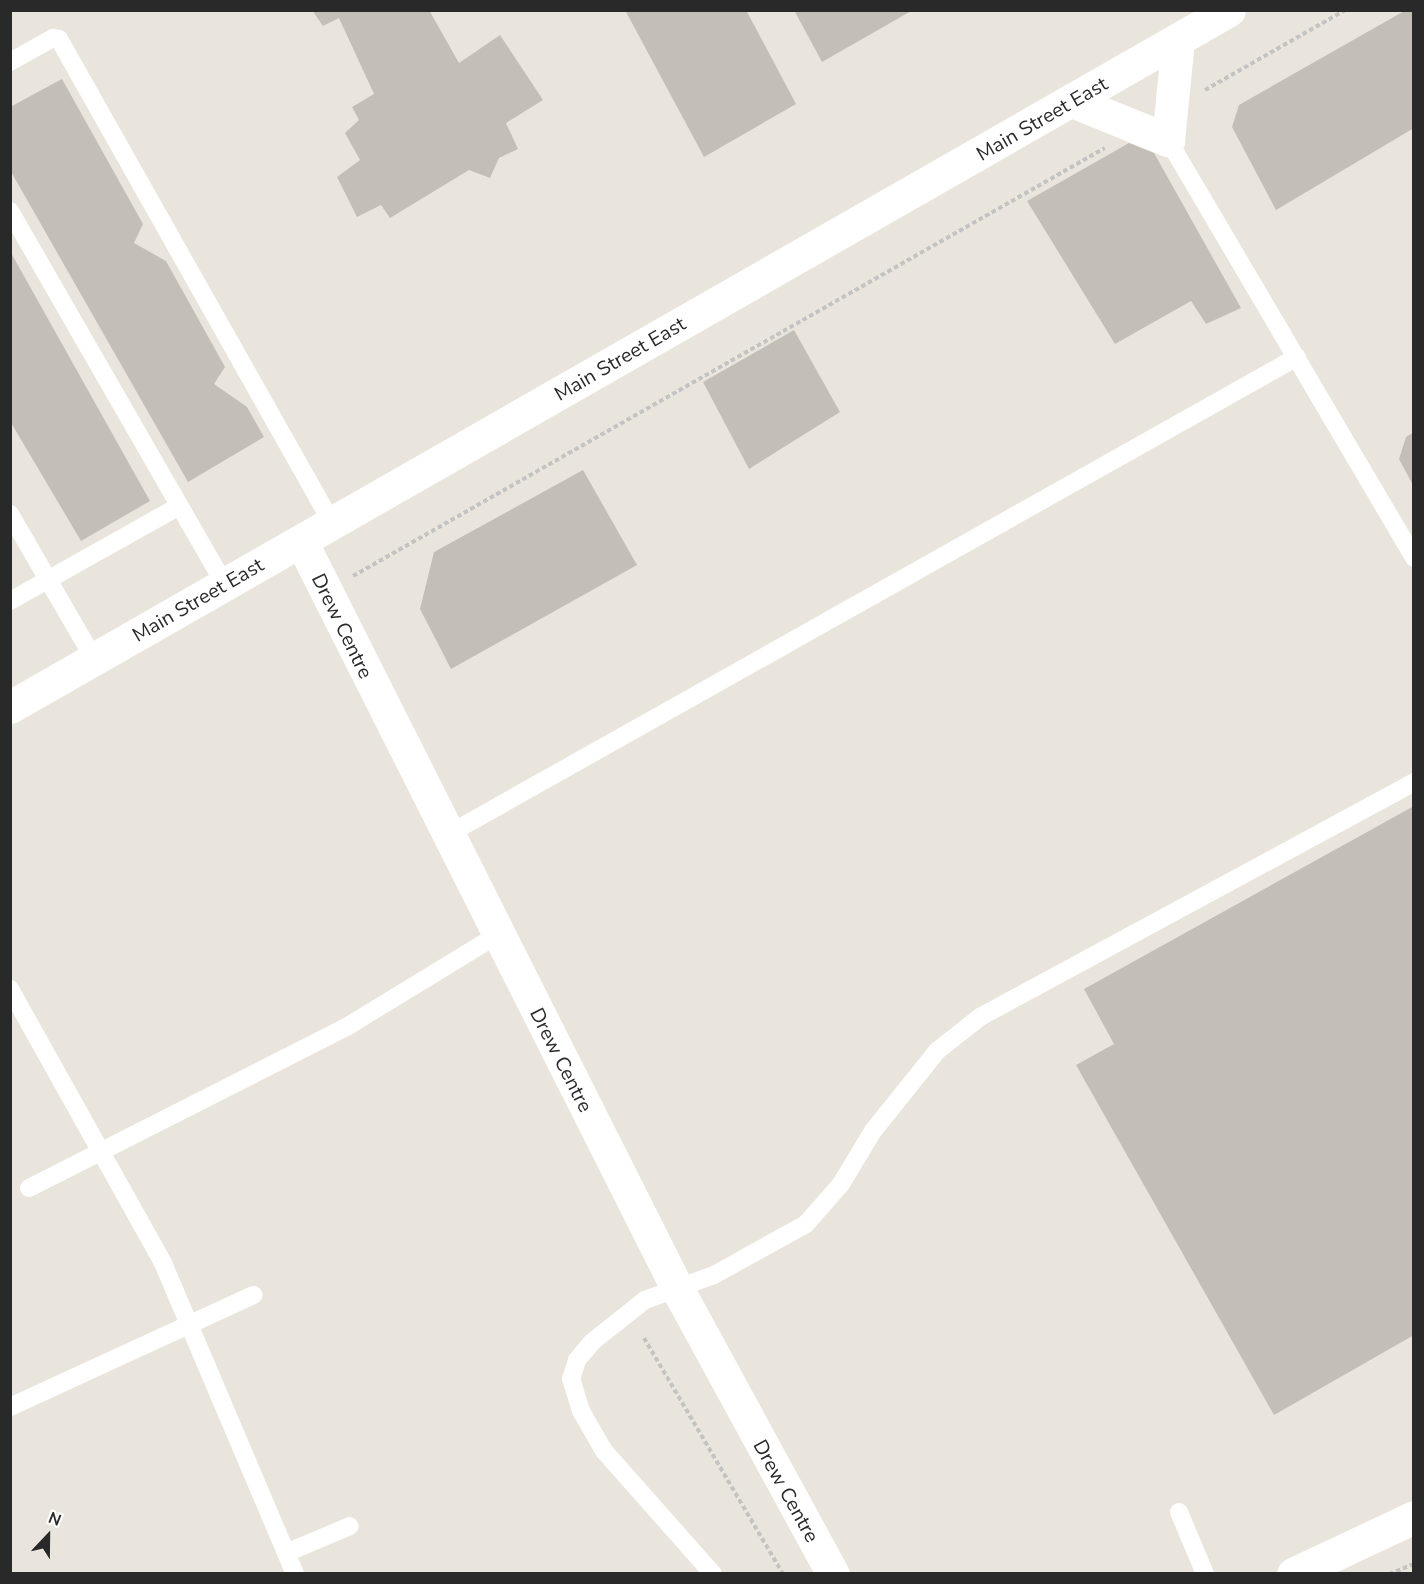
<!DOCTYPE html>
<html>
<head>
<meta charset="utf-8">
<style>
	body { margin:0 }
	#map { position:relative; width:1424px; height:1584px; overflow:hidden; background:#eae5dc; font-family:"Nunito Sans",sans-serif }
	div>[style] { position:absolute }
	.building>* { inset:0; background:#c3bfb7 }
	.path>* { height:4px; margin-top:-2px; transform-origin:0; background:repeating-linear-gradient(90deg,#c3c3c3 0 4.5px,transparent 0 7.5px) }
	.service>* { height:18px; margin:-9px; padding:0 9px; transform-origin:9px; border-radius:9px; background:#fff }
	.minor>* { height:33px; margin:-16.5px; padding:0 16.5px; transform-origin:16.5px; border-radius:16.5px; background:#fff }
	.secondary>* { height:33px; margin:-16.5px; padding:0 16.5px; transform-origin:16.5px; border-radius:16.5px; background:#fff }
	span { translate:-50% -50%; white-space:nowrap; text-align:center; line-height:1.15; -webkit-text-stroke:4.5px #fff; paint-order:stroke }
	.street-label { font-size:20px; color:#292929 }
	.frame { position:absolute; inset:0; border:12px solid #292929; pointer-events:none }
	.north { position:absolute; left:18px; top:1506px; width:60px; height:60px; -webkit-text-stroke:4px #fff; paint-order:stroke; rotate:22deg; font-size:16px; font-weight:700; line-height:24px; text-align:center; color:#292929 }
	.north::after { content:''; display:block; margin:auto; width:21px; height:27px; background:#292929; clip-path:polygon(50% 0,100% 100%,50% 72%,0 100%) }
</style>
</head>
<body>
<div id="map">
	<div class="building">
		<div style="clip-path:polygon(312px 10px,429px 10px,459px 63px,500px 35px,543px 100px,506px 123px,518px 149px,499px 158px,490px 178px,469px 170px,390px 218px,381px 205px,357px 217px,337px 177px,360px 160px,345px 133px,359px 120px,352px 107px,374px 94px,339px 18px,323px 26px)"></div>
		<div style="clip-path:polygon(625px 10px,746px 10px,796px 104px,704px 157px)"></div>
		<div style="clip-path:polygon(794px 10px,913px 10px,822px 62px)"></div>
		<div style="clip-path:polygon(1406px 10px,1414px 10px,1414px 128px,1276px 210px,1232px 127px,1239px 105px)"></div>
		<div style="clip-path:polygon(62px 79px,143px 224px,134px 243px,166px 261px,225px 367px,214px 384px,247px 407px,264px 437px,188px 482px,10px 170px,10px 107px)"></div>
		<div style="clip-path:polygon(1129px 143px,1154px 153px,1241px 308px,1206px 324px,1191px 301px,1115px 344px,1027px 201px)"></div>
		<div style="clip-path:polygon(10px 251px,150px 501px,81px 541px,10px 421px)"></div>
		<div style="clip-path:polygon(794px 330px,840px 412px,749px 469px,703px 382px)"></div>
		<div style="clip-path:polygon(1414px 432px,1414px 487px,1399px 459px,1406px 437px)"></div>
		<div style="clip-path:polygon(583px 470px,637px 565px,451px 669px,420px 609px,434px 552px)"></div>
		<div style="clip-path:polygon(1414px 806px,1414px 1335px,1274px 1415px,1076px 1065px,1114px 1044px,1084px 989px)"></div>
	</div>
	<div class="path">
		<div style="left:1205px;top:90px;width:161px;rotate:-29.7deg"></div>
		<div style="left:353px;top:576px;width:865px;rotate:-29.65deg"></div>
		<div style="left:644px;top:1338px;width:274px;rotate:59.5deg"></div>
		<div style="left:1389px;top:1574px;width:27px;rotate:-22deg"></div>
	</div>
	<div class="service">
		<div style="left:10px;top:62px;width:49px;rotate:-29.2deg"></div>
		<div style="left:53px;top:38px;width:6px;rotate:9deg"></div>
		<div style="left:59px;top:39px;width:556px;rotate:60.57deg"></div>
		<div style="left:1168px;top:140px;width:485px;rotate:59.5deg"></div>
		<div style="left:10px;top:211px;width:431px;rotate:60.1deg"></div>
		<div style="left:10px;top:514px;width:168px;rotate:59.9deg"></div>
		<div style="left:10px;top:601px;width:194px;rotate:-29.3deg"></div>
		<div style="left:447px;top:835px;width:975px;rotate:-29.35deg"></div>
		<div style="left:10px;top:989px;width:314px;rotate:60.8deg"></div>
		<div style="left:163px;top:1263px;width:338px;rotate:67deg"></div>
		<div style="left:29px;top:1188px;width:358px;rotate:-26.9deg"></div>
		<div style="left:348px;top:1026px;width:175px;rotate:-31.4deg"></div>
		<div style="left:10px;top:1407px;width:268px;rotate:-24.7deg"></div>
		<div style="left:1179px;top:1512px;width:67px;rotate:67.2deg"></div>
		<div style="left:286px;top:1553px;width:69px;rotate:-22.9deg"></div>
		<div style="left:713px;top:1574px;width:164px;rotate:-131.5deg"></div>
		<div style="left:604px;top:1451px;width:46px;rotate:-119.9deg"></div>
		<div style="left:581px;top:1411px;width:34px;rotate:-107deg"></div>
		<div style="left:571px;top:1379px;width:20px;rotate:-72deg"></div>
		<div style="left:577px;top:1360px;width:23px;rotate:-50deg"></div>
		<div style="left:592px;top:1342px;width:68px;rotate:-38.4deg"></div>
		<div style="left:645px;top:1300px;width:73px;rotate:-19.9deg"></div>
		<div style="left:714px;top:1275px;width:105px;rotate:-29deg"></div>
		<div style="left:806px;top:1224px;width:53px;rotate:-48.8deg"></div>
		<div style="left:841px;top:1184px;width:62px;rotate:-58.9deg"></div>
		<div style="left:873px;top:1131px;width:102px;rotate:-51.3deg"></div>
		<div style="left:937px;top:1051px;width:55px;rotate:-38.3deg"></div>
		<div style="left:980px;top:1017px;width:494px;rotate:-28.4deg"></div>
	</div>
	<div class="minor">
		<div style="left:301px;top:541px;width:839px;rotate:63.28deg"></div>
		<div style="left:678px;top:1290px;width:324px;rotate:61.4deg"></div>
		<div style="left:1293px;top:1574px;width:134px;rotate:-25.2deg"></div>
	</div>
	<div class="secondary">
		<div style="left:1072px;top:101px;width:104px;rotate:22.1deg"></div>
		<div style="left:1168px;top:140px;width:100px;rotate:-84.3deg"></div>
		<div style="left:10px;top:707px;width:1404px;rotate:-29.76deg"></div>
	</div>
	<div class="street-label">
		<span style="left:1042px;top:119px;rotate:-30deg">Main Street East</span>
		<span style="left:620px;top:359px;rotate:-30deg">Main Street East</span>
		<span style="left:198px;top:600px;rotate:-30deg">Main Street East</span>
		<span style="left:342px;top:626px;rotate:64deg">Drew Centre</span>
		<span style="left:561px;top:1060px;rotate:63deg">Drew Centre</span>
		<span style="left:786px;top:1491px;rotate:61deg">Drew Centre</span>
	</div>
	<div class="frame"></div>
	<div class="north">N</div>
</div>
</body>
</html>
